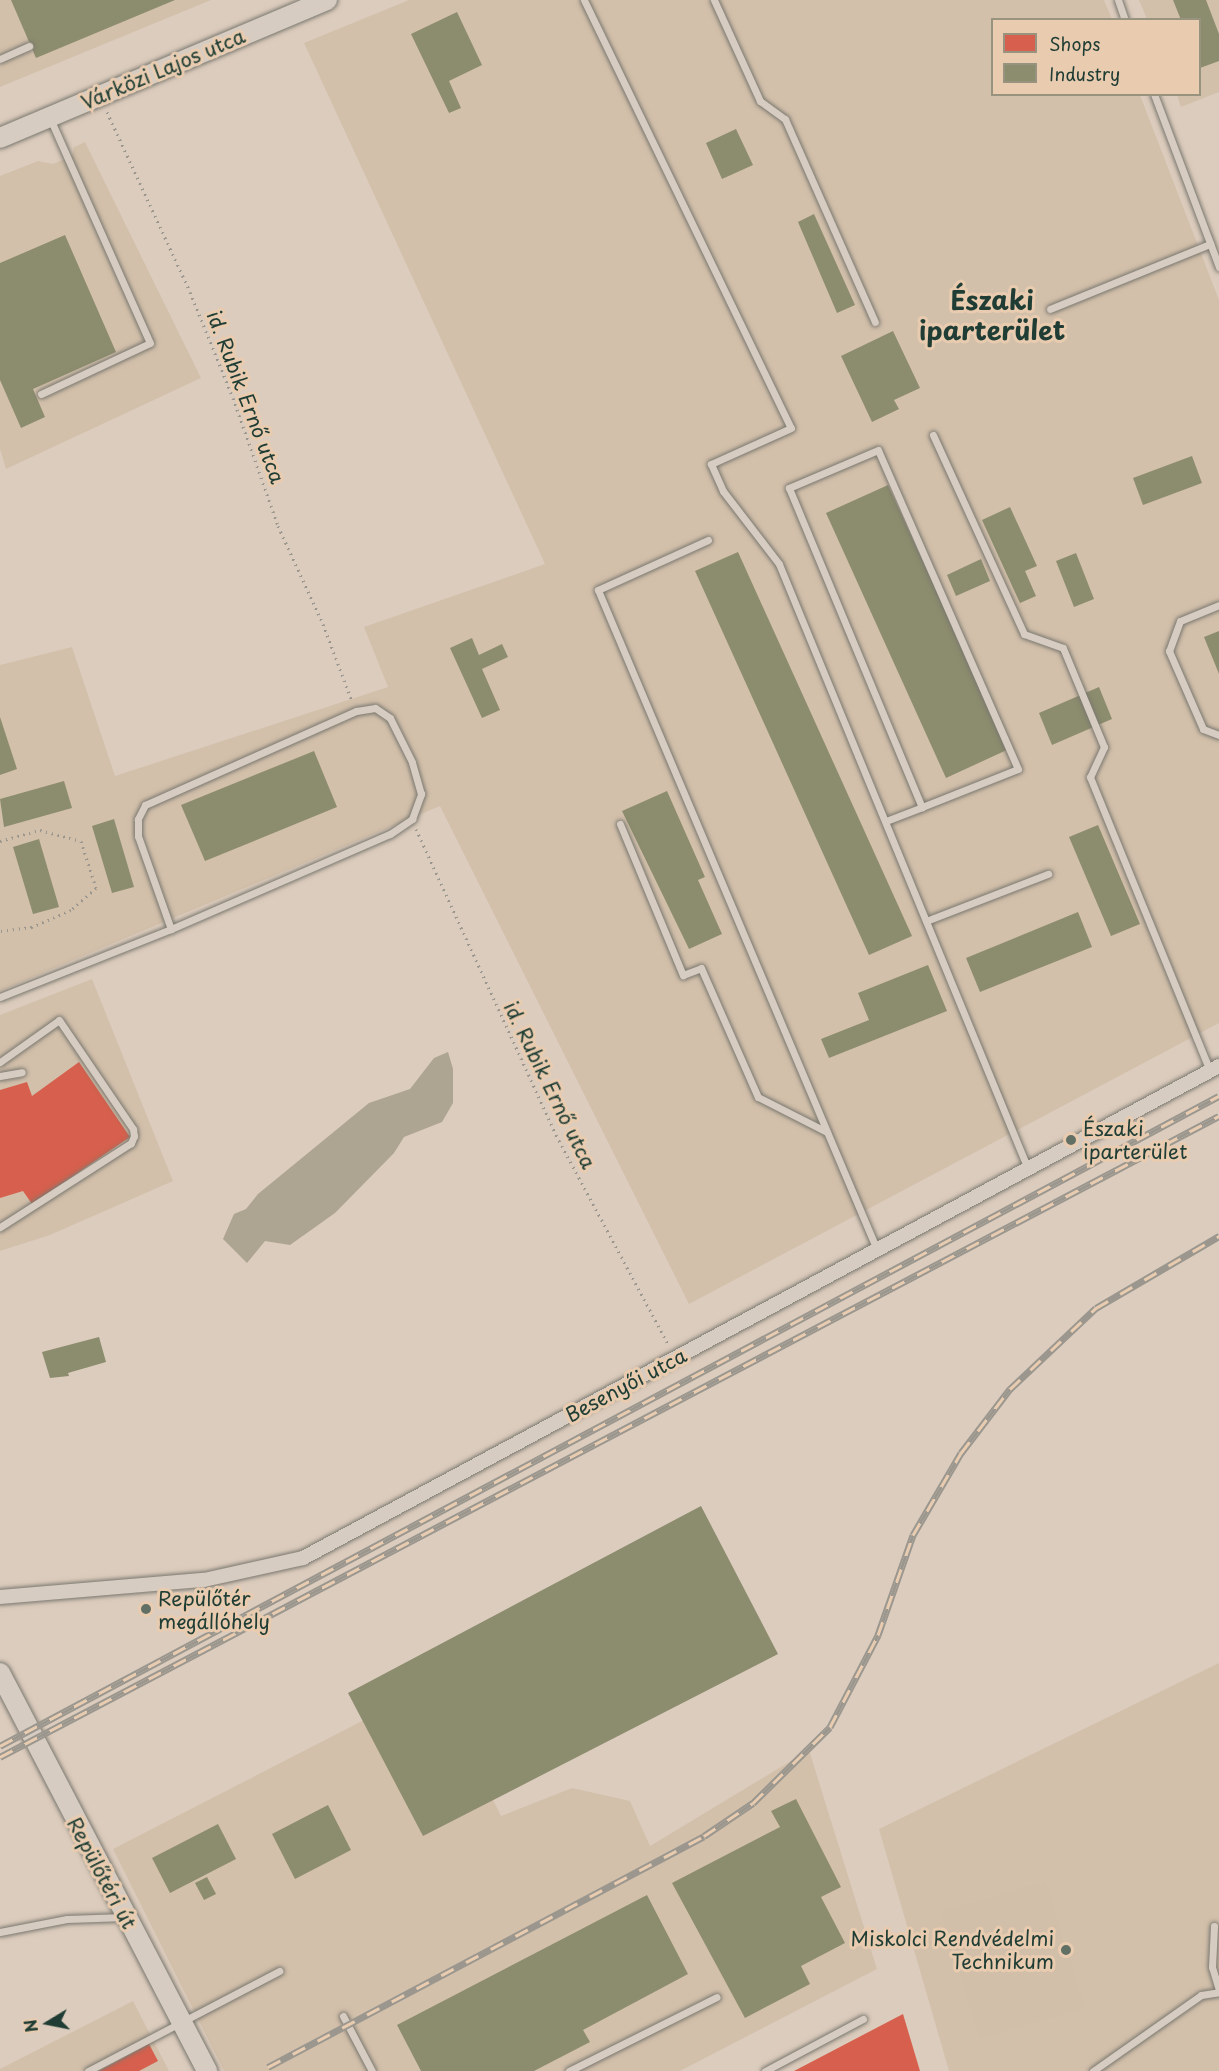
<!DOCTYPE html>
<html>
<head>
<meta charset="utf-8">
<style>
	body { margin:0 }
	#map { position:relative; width:1219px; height:2071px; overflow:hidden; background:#dcccbd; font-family:"Playpen Sans",sans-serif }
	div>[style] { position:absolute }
	.built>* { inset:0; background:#d3c0ab }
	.green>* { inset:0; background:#d1bfaa }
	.water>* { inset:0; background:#ada492 }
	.shops>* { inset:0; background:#d6604d }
	.industry>* { inset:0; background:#8c8c6e }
	.path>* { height:3px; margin-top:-1.5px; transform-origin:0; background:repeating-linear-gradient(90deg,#9b978e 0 1.5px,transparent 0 6px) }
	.roads { filter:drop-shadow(0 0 2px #7a786f) drop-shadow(0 0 2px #7a786f) }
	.lane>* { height:7px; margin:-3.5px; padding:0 3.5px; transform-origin:3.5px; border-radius:3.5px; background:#d7ccc2 }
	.street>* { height:14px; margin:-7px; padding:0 7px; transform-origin:7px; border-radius:7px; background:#d7ccc2 }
	.secondary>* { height:20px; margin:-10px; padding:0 10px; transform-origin:10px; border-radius:10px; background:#d7ccc2 }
	.rail>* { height:7px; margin-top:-3.5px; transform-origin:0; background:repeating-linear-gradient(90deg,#e9ccb0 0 14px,#9b978e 0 28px); box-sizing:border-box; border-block:2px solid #9b978e }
	.dots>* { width:16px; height:16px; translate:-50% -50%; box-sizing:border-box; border:3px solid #e9ccb0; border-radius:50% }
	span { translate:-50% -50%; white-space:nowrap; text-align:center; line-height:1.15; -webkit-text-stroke:6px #e9ccb0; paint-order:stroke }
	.street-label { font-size:20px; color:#1f3d34 }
	.poi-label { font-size:20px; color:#1f3d34 }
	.left { translate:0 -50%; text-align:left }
	.right { translate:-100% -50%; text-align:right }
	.district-label { font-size:26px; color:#1f3d34; font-weight:700 }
	.legend { position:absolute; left:991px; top:18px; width:210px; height:78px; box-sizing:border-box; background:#e9ccb0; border:2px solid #98937e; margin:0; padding:8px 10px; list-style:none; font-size:18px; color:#1f3d34 }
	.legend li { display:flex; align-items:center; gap:12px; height:30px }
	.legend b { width:30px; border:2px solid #98937e }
	.north { position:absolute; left:18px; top:1993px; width:60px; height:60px; -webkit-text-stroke:4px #e9ccb0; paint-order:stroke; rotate:260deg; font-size:16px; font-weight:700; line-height:24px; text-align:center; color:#1f3d34 }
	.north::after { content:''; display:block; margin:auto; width:21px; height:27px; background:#1f3d34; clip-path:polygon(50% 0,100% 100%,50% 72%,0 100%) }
</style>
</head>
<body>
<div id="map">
	<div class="built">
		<div style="clip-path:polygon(0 0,211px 0,0 87px)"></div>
		<div style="clip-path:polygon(409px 0,1104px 0,1112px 19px,992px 20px,992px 94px,1140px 95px,1219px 300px,1219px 1023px,689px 1304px,440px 806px,0 991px,0 665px,72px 647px,115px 776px,388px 687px,364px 627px,545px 564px,304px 43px)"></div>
		<div style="clip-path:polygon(1139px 0,1219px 0,1219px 92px,1181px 107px,1177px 95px,1200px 94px,1200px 20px,1147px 19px)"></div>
		<div style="clip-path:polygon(85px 142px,201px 378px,6px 469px,0 449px,0 176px,38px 161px,53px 164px,72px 156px,74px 147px)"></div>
		<div style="clip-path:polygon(92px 979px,173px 1181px,50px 1235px,0 1251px,0 1015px)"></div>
		<div style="clip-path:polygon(1219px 1663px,1219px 2071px,949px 2071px,879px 1829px)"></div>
		<div style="clip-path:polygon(436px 1683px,501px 1816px,572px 1788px,630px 1801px,650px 1846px,809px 1750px,877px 1969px,680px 2071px,224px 2071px,113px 1849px)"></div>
		<div style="clip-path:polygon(133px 2001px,169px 2071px,0 2071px,0 2069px)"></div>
	</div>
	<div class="green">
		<div style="clip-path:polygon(1046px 1881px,1085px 2008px,979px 2039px,941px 1912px)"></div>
	</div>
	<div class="water">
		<div style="clip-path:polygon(448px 1052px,453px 1069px,453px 1103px,442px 1122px,404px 1137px,394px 1153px,335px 1213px,290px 1245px,265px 1241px,247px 1263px,223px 1239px,234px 1214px,246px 1209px,258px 1194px,369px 1103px,410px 1089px,434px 1058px)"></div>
	</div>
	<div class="shops">
		<div style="clip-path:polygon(79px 1062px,130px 1137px,32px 1204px,23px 1191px,0 1198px,0 1090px,27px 1082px,32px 1096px)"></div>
		<div style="clip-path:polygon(903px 2014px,920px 2071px,794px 2071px)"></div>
		<div style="clip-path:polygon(149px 2044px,158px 2061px,139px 2071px,99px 2071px)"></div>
	</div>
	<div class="industry">
		<div style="clip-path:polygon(11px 0,175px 0,36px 58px)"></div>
		<div style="clip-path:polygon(1173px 0,1206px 0,1219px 34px,1219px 61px,1200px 68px,1200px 20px,1181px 20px)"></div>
		<div style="clip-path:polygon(457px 12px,482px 65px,449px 81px,461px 108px,449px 113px,411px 34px)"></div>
		<div style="clip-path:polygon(736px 129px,753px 165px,722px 179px,706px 143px)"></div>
		<div style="clip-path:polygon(814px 214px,855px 305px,837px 313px,798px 222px)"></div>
		<div style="clip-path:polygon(65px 235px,116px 352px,33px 389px,45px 417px,21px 428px,0 380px,0 263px)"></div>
		<div style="clip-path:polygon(893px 331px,920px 388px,894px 400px,899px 409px,872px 422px,841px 356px)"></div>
		<div style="clip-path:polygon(1192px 456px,1202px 483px,1143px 505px,1133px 478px)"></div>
		<div style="clip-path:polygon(888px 485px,1009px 749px,946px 778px,826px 513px)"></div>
		<div style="clip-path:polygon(1010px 507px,1037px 566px,1025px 571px,1036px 596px,1020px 603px,982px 520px)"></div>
		<div style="clip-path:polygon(738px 552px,912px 936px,869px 955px,695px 571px)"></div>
		<div style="clip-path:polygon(1076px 553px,1094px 599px,1074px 607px,1056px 561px)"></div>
		<div style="clip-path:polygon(981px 559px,990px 581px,956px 596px,947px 575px)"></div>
		<div style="clip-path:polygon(1219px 631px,1219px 674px,1204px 637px)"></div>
		<div style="clip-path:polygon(472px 638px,479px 655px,502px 644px,508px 657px,482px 669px,500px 710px,482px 718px,450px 648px)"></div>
		<div style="clip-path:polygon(1099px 687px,1112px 719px,1052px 745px,1039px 713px)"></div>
		<div style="clip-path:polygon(0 717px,17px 769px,0 775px)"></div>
		<div style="clip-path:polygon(314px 751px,337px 807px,205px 861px,181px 805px)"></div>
		<div style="clip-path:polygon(64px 781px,72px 808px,4px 827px,0 799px)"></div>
		<div style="clip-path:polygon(667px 791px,705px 877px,698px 880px,722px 934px,689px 949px,622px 811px)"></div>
		<div style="clip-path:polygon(114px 819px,134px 887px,112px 893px,92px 826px)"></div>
		<div style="clip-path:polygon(1098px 825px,1140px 924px,1111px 936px,1069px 837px)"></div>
		<div style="clip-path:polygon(39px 839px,59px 907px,33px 914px,13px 847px)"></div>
		<div style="clip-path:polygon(1078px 912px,1092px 947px,980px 992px,966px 958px)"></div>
		<div style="clip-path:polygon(928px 965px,947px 1011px,829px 1058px,821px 1039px,869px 1020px,858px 993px)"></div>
		<div style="clip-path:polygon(99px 1337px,106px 1362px,68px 1373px,69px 1376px,50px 1378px,42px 1352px)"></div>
		<div style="clip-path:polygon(701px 1506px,778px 1654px,423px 1836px,348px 1693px)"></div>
		<div style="clip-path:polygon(796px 1799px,841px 1887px,821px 1897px,845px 1943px,801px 1966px,810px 1984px,745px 2018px,672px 1883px,780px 1827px,771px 1811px)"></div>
		<div style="clip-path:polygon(328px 1805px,351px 1850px,295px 1879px,272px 1834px)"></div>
		<div style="clip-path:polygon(218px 1824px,236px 1859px,170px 1893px,152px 1858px)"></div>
		<div style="clip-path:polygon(207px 1877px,216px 1894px,204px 1900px,195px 1883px)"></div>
		<div style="clip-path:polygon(647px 1895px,688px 1974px,583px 2030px,590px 2042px,534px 2071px,421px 2071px,397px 2025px)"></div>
	</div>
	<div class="path">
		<div style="left:107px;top:112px;width:198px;rotate:65.2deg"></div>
		<div style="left:190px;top:292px;width:114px;rotate:67.9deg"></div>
		<div style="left:233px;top:398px;width:136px;rotate:70.6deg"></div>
		<div style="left:278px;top:526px;width:108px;rotate:65.3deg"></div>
		<div style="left:323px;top:624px;width:82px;rotate:69.4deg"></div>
		<div style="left:416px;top:829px;width:337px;rotate:65.4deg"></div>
		<div style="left:556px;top:1135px;width:239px;rotate:61.8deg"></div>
		<div style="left:0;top:841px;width:41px;rotate:-15.4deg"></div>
		<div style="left:40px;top:830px;width:42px;rotate:15deg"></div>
		<div style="left:81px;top:841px;width:49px;rotate:72.3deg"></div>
		<div style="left:96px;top:888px;width:33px;rotate:139deg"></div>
		<div style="left:71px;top:910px;width:43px;rotate:156.4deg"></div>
		<div style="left:32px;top:927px;width:32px;rotate:173deg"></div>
	</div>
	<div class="roads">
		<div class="lane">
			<div style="left:584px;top:0;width:475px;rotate:64.2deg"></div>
			<div style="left:791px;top:428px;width:88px;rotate:155.8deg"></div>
			<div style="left:711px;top:464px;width:30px;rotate:66deg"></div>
			<div style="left:723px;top:491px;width:92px;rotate:52.5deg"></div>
			<div style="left:779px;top:564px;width:654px;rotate:67.63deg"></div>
			<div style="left:714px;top:0;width:111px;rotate:65.5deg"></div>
			<div style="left:760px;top:101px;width:31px;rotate:36deg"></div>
			<div style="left:785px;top:119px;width:222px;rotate:66.1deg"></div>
			<div style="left:1118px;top:0;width:21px;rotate:71deg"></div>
			<div style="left:0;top:59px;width:32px;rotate:-24deg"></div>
			<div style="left:1154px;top:94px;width:185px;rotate:69.4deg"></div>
			<div style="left:1050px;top:309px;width:173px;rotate:-22.1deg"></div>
			<div style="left:41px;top:394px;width:120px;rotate:-25.1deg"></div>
			<div style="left:150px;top:343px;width:246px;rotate:-114deg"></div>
			<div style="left:933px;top:435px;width:219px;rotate:65.4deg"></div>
			<div style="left:1024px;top:634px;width:41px;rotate:19.7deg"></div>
			<div style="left:1063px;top:648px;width:107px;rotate:67.5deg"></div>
			<div style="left:1104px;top:747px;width:33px;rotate:115deg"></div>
			<div style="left:1090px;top:777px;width:318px;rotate:67.8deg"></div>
			<div style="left:708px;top:540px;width:121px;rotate:155.6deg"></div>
			<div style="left:598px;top:590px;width:717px;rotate:67.08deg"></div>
			<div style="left:1219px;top:605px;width:42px;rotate:157.7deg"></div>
			<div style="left:1180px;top:621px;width:32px;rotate:110deg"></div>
			<div style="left:1169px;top:651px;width:85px;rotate:66.4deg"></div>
			<div style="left:1203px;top:729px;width:17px;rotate:21deg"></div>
			<div style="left:886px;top:821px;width:39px;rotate:-21deg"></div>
			<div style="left:922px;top:807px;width:103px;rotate:-21.6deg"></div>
			<div style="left:1018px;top:769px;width:348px;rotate:-113.7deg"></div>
			<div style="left:878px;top:450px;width:97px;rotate:156.9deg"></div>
			<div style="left:789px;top:488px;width:346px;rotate:67.4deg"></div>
			<div style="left:620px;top:824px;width:164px;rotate:67.4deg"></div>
			<div style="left:683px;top:975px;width:19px;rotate:-21deg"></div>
			<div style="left:701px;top:968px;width:141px;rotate:66.2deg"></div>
			<div style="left:758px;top:1097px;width:77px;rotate:26.9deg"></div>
			<div style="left:926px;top:921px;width:131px;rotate:-21.1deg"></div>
			<div style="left:0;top:997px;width:184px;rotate:-21.7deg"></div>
			<div style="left:171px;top:929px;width:239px;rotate:-23.5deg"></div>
			<div style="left:390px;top:834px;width:27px;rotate:-34deg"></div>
			<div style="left:412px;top:819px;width:27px;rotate:-70deg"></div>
			<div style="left:421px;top:794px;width:33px;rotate:-106deg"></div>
			<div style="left:412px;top:762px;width:49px;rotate:-116.6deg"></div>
			<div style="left:390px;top:718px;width:18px;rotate:-146deg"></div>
			<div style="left:375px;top:708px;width:19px;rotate:171deg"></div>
			<div style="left:356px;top:711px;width:231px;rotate:156deg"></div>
			<div style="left:145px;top:805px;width:16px;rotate:117deg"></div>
			<div style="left:138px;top:819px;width:17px;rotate:90deg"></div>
			<div style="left:138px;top:836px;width:99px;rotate:70.5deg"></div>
			<div style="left:0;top:1062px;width:72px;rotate:-35.4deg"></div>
			<div style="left:59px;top:1020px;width:132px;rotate:55.8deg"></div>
			<div style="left:133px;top:1129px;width:7px;rotate:82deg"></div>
			<div style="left:134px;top:1136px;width:8px;rotate:113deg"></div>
			<div style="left:131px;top:1143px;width:156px;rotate:147.3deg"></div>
			<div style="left:0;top:1076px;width:22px;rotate:-10deg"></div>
			<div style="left:1214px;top:1926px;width:41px;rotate:92.8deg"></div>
			<div style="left:1212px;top:1967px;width:24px;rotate:73deg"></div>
			<div style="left:0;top:1932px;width:68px;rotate:-11deg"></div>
			<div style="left:67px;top:1919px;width:58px;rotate:-2deg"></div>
			<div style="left:343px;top:2016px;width:62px;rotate:62.2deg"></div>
			<div style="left:88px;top:2071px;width:216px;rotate:-27.6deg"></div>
			<div style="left:569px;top:2071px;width:165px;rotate:-26.6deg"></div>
			<div style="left:765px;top:2071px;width:111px;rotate:-28deg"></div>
			<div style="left:1093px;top:2071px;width:132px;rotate:-35.1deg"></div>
			<div style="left:1201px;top:1995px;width:18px;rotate:-9deg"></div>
		</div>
		<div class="street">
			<div style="left:0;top:1597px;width:205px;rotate:-4.8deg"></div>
			<div style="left:204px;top:1580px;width:101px;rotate:-12.5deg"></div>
			<div style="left:303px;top:1558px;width:1040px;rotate:-28.24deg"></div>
		</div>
		<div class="secondary">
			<div style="left:0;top:138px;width:355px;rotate:-22.9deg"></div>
			<div style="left:0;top:1673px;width:449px;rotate:62.5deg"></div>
		</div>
	</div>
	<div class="rail">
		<div style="left:0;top:1746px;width:1381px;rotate:-28.07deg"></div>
		<div style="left:0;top:1757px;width:1377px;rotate:-27.74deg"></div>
		<div style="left:268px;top:2067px;width:493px;rotate:-27.9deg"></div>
		<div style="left:704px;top:1836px;width:59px;rotate:-34deg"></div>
		<div style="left:753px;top:1803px;width:108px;rotate:-44.6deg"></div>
		<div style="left:830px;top:1727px;width:104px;rotate:-62.4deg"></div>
		<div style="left:878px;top:1635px;width:106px;rotate:-70.7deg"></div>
		<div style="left:913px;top:1535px;width:95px;rotate:-59.7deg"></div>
		<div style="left:961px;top:1453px;width:81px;rotate:-52.6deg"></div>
		<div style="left:1010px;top:1389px;width:118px;rotate:-43.3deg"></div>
		<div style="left:1096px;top:1308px;width:143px;rotate:-30.3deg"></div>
	</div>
	<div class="dots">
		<div style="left:1071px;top:1140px;background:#616f64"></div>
		<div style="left:146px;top:1609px;background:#616f64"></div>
		<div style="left:1066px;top:1950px;background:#616f64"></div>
	</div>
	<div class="street-label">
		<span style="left:163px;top:69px;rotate:-23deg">Várközi Lajos utca</span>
		<span style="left:246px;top:397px;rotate:69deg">id. Rubik Ernő utca</span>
		<span style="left:550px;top:1085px;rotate:64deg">id. Rubik Ernő utca</span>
		<span style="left:626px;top:1385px;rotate:-28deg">Besenyői utca</span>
		<span style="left:102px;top:1873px;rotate:62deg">Repülőtéri út</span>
	</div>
	<div class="poi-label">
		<span class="left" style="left:1083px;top:1140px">Északi<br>iparterület</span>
		<span class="left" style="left:158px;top:1610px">Repülőtér<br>megállóhely</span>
		<span class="right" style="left:1054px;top:1950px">Miskolci Rendvédelmi<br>Technikum</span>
	</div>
	<div class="district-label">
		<span style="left:992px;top:315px">Északi<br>iparterület</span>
	</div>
	<ul class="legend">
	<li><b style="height:16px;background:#d6604d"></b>Shops</li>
	<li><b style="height:16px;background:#8c8c6e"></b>Industry</li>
	</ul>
	<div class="north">N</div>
</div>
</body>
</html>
